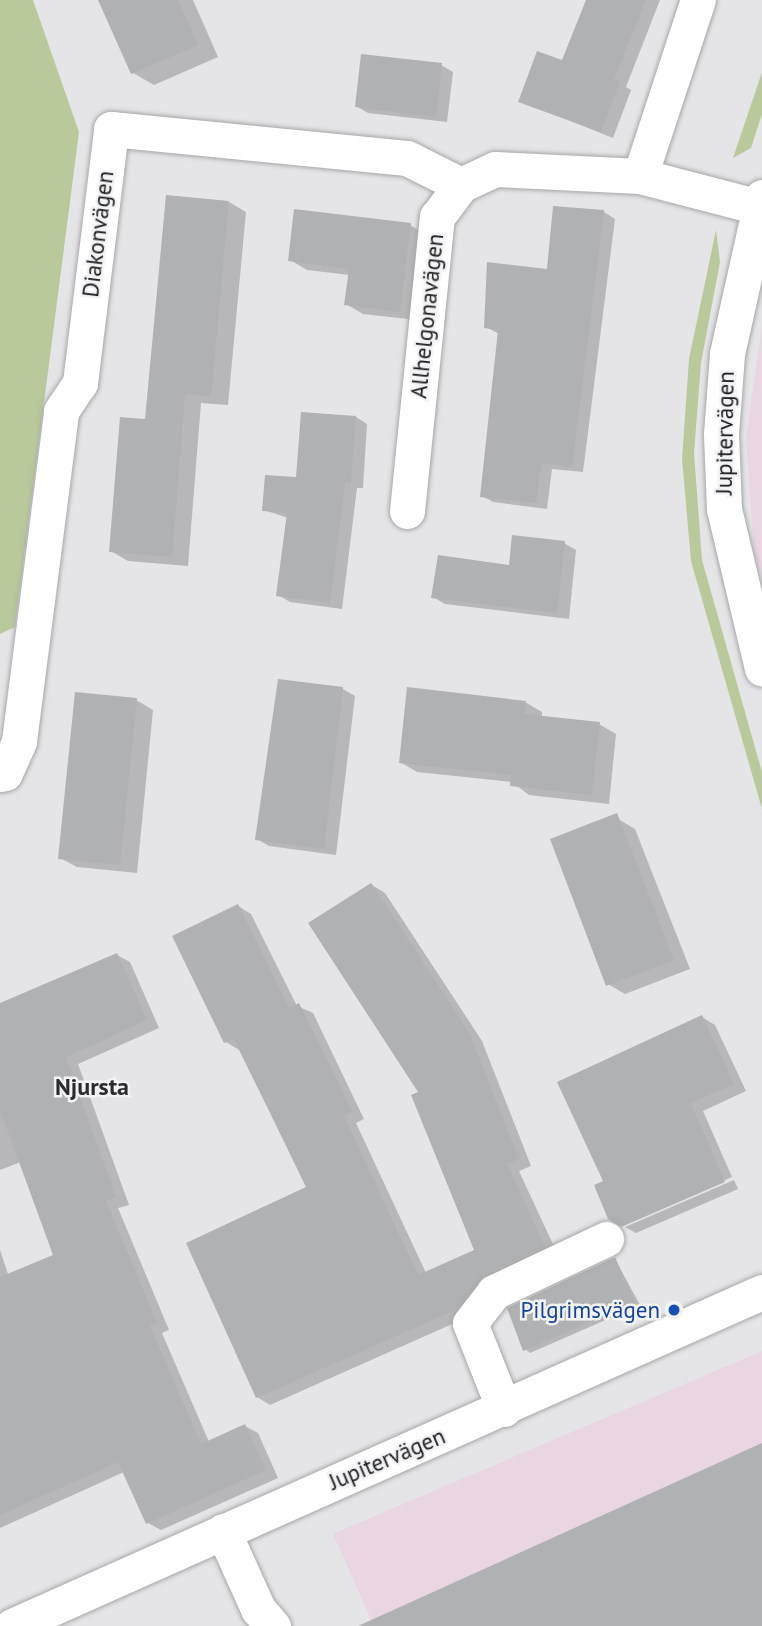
<!DOCTYPE html>
<html>
<head>
<meta charset="utf-8">
<style>
	body { margin:0 }
	#map { position:relative; width:762px; height:1626px; overflow:hidden; background:#e5e5e8; font-family:"PT Sans",sans-serif }
	div>[style] { position:absolute }
	.industrial>* { inset:0; background:#ead5e2 }
	.green>* { inset:0; background:#b9c99b }
	.shadow>* { inset:0; background:#0003 }
	.building>* { inset:0; background:#b0b1b3 }
	.roads { filter:drop-shadow(0 0 2px #a7a7a9) drop-shadow(0 0 2px #a7a7a9) }
	.street>* { height:35px; margin:-17.5px; padding:0 17.5px; transform-origin:17.5px; border-radius:17.5px; background:#fff }
	.dots>* { width:19px; height:19px; translate:-50% -50%; box-sizing:border-box; border:4px solid #f2f3f5; border-radius:50% }
	span { translate:-50% -50%; white-space:nowrap; text-align:center; line-height:1.15; -webkit-text-stroke:5px #f2f3f5; paint-order:stroke }
	.street-label { font-size:23px; color:#1f1f20 }
	.transit-label { font-size:23px; color:#164399 }
	.right { translate:-100% -50%; text-align:right }
	.neighbourhood-label { font-size:24px; color:#2c2c2e; font-weight:700 }
</style>
</head>
<body>
<div id="map">
	<div class="industrial">
		<div style="clip-path:polygon(762px 326px,762px 580px,754px 552px,746px 439px)"></div>
		<div style="clip-path:polygon(762px 1351px,762px 1626px,374px 1626px,333px 1534px)"></div>
	</div>
	<div class="green">
		<div style="clip-path:polygon(0 0,33px 0,79px 132px,15px 627px,0 634px)"></div>
		<div style="clip-path:polygon(762px 72px,762px 114px,751px 148px,733px 158px)"></div>
		<div style="clip-path:polygon(716px 230px,720px 262px,701px 363px,694px 453px,702px 560px,762px 772px,762px 809px,691px 561px,682px 459px,689px 359px)"></div>
	</div>
	<div class="shadow">
		<div style="clip-path:polygon(100px 0,193px 0,218px 57px,154px 85px,133px 73px)"></div>
		<div style="clip-path:polygon(587px 0,660px 0,626px 87px,631px 90px,613px 138px,520px 101px,563px 62px)"></div>
		<div style="clip-path:polygon(441px 65px,453px 72px,447px 122px,368px 113px,356px 106px)"></div>
		<div style="clip-path:polygon(229px 202px,246px 212px,228px 405px,201px 403px,188px 566px,128px 561px,111px 551px,146px 421px)"></div>
		<div style="clip-path:polygon(555px 208px,604px 212px,615px 219px,583px 472px,552px 469px,547px 509px,493px 502px,482px 496px,499px 334px,486px 327px,549px 271px)"></div>
		<div style="clip-path:polygon(410px 225px,427px 235px,417px 320px,363px 314px,346px 304px,350px 275px,307px 270px,290px 260px)"></div>
		<div style="clip-path:polygon(356px 417px,367px 424px,363px 488px,357px 488px,342px 609px,290px 602px,278px 595px,288px 518px,264px 510px)"></div>
		<div style="clip-path:polygon(564px 543px,576px 550px,569px 619px,445px 604px,433px 597px)"></div>
		<div style="clip-path:polygon(279px 681px,343px 689px,355px 696px,336px 855px,269px 846px,257px 839px)"></div>
		<div style="clip-path:polygon(136px 700px,153px 710px,137px 873px,77px 867px,60px 858px)"></div>
		<div style="clip-path:polygon(525px 702px,542px 712px,542px 718px,599px 724px,616px 734px,609px 804px,529px 795px,512px 782px,417px 772px,400px 762px)"></div>
		<div style="clip-path:polygon(618px 819px,635px 829px,690px 969px,625px 994px,608px 984px)"></div>
		<div style="clip-path:polygon(372px 885px,385px 893px,482px 1041px,531px 1166px,519px 1171px,557px 1253px,468px 1317px,270px 1405px,257px 1397px,308px 1188px,239px 1050px,226px 1042px,238px 906px,251px 914px,297px 1006px,313px 1013px,364px 1119px,356px 1123px,426px 1273px,476px 1251px,421px 1093px)"></div>
		<div style="clip-path:polygon(117px 955px,130px 962px,159px 1028px,78px 1064px,129px 1205px,118px 1208px,169px 1330px,162px 1333px,209px 1442px,245px 1426px,258px 1433px,278px 1478px,161px 1530px,148px 1523px,124px 1472px,0 1528px,0 1331px,102px 1255px,21px 1162px,0 1170px,0 1005px)"></div>
		<div style="clip-path:polygon(702px 1017px,715px 1025px,746px 1091px,703px 1111px,732px 1177px,621px 1225px,605px 1182px)"></div>
		<div style="clip-path:polygon(734px 1180px,738px 1189px,636px 1233px,625px 1227px)"></div>
		<div style="clip-path:polygon(0 1250px,12px 1286px,0 1290px)"></div>
		<div style="clip-path:polygon(615px 1259px,640px 1305px,530px 1353px,525px 1349px)"></div>
	</div>
	<div class="building">
		<div style="clip-path:polygon(98px 0,178px 0,198px 45px,131px 74px)"></div>
		<div style="clip-path:polygon(586px 0,646px 0,614px 79px,620px 82px,601px 132px,518px 102px,537px 51px,562px 60px)"></div>
		<div style="clip-path:polygon(361px 54px,442px 63px,436px 117px,355px 107px)"></div>
		<div style="clip-path:polygon(166px 195px,229px 201px,211px 396px,185px 394px,172px 557px,109px 552px,120px 417px,145px 419px)"></div>
		<div style="clip-path:polygon(553px 206px,604px 210px,572px 467px,541px 463px,536px 503px,480px 497px,498px 330px,484px 328px,487px 262px,547px 269px)"></div>
		<div style="clip-path:polygon(294px 209px,411px 223px,400px 312px,344px 305px,349px 269px,288px 261px)"></div>
		<div style="clip-path:polygon(301px 412px,356px 416px,351px 483px,345px 482px,330px 603px,276px 596px,287px 513px,262px 511px,265px 475px,296px 477px)"></div>
		<div style="clip-path:polygon(512px 535px,565px 541px,557px 613px,431px 598px,438px 555px,509px 565px)"></div>
		<div style="clip-path:polygon(278px 679px,343px 687px,324px 849px,255px 840px)"></div>
		<div style="clip-path:polygon(407px 687px,526px 701px,524px 714px,600px 722px,592px 795px,510px 786px,511px 775px,399px 763px)"></div>
		<div style="clip-path:polygon(75px 692px,137px 698px,120px 865px,58px 859px)"></div>
		<div style="clip-path:polygon(617px 813px,674px 960px,606px 986px,550px 839px)"></div>
		<div style="clip-path:polygon(371px 883px,469px 1032px,519px 1159px,507px 1164px,545px 1246px,485px 1274px,455px 1310px,256px 1398px,186px 1243px,306px 1187px,234px 1039px,224px 1043px,172px 936px,238px 904px,289px 1008px,299px 1003px,352px 1111px,344px 1116px,418px 1275px,474px 1250px,411px 1095px,418px 1092px,308px 923px)"></div>
		<div style="clip-path:polygon(117px 953px,147px 1020px,66px 1057px,116px 1197px,106px 1201px,157px 1323px,150px 1326px,201px 1444px,245px 1424px,266px 1470px,146px 1524px,118px 1462px,0 1515px,0 1277px,53px 1255px,0 1110px,0 1003px)"></div>
		<div style="clip-path:polygon(702px 1015px,734px 1084px,691px 1103px,725px 1182px,621px 1227px,608px 1219px,594px 1185px,603px 1181px,557px 1082px)"></div>
		<div style="clip-path:polygon(615px 1257px,635px 1302px,523px 1351px,507px 1308px)"></div>
		<div style="clip-path:polygon(762px 1443px,762px 1626px,358px 1626px)"></div>
	</div>
	<div class="roads">
		<div class="street">
			<div style="left:640px;top:176px;width:185px;rotate:-71.8deg"></div>
			<div style="left:762px;top:197px;width:161px;rotate:102.6deg"></div>
			<div style="left:727px;top:354px;width:80px;rotate:94.3deg"></div>
			<div style="left:721px;top:434px;width:75px;rotate:87.7deg"></div>
			<div style="left:724px;top:509px;width:164px;rotate:76.6deg"></div>
			<div style="left:407px;top:511px;width:296px;rotate:-84.2deg"></div>
			<div style="left:437px;top:217px;width:40px;rotate:-53deg"></div>
			<div style="left:461px;top:185px;width:38px;rotate:-25deg"></div>
			<div style="left:495px;top:169px;width:145px;rotate:2.8deg"></div>
			<div style="left:640px;top:176px;width:123px;rotate:14.6deg"></div>
			<div style="left:0;top:774px;width:5px;rotate:-11deg"></div>
			<div style="left:5px;top:773px;width:35px;rotate:-66deg"></div>
			<div style="left:19px;top:741px;width:333px;rotate:-82.7deg"></div>
			<div style="left:61px;top:411px;width:34px;rotate:-56deg"></div>
			<div style="left:80px;top:383px;width:256px;rotate:-83deg"></div>
			<div style="left:111px;top:129px;width:297px;rotate:5.6deg"></div>
			<div style="left:407px;top:158px;width:60px;rotate:26.6deg"></div>
			<div style="left:504px;top:1409px;width:92px;rotate:-111.6deg"></div>
			<div style="left:470px;top:1323px;width:39px;rotate:-52deg"></div>
			<div style="left:494px;top:1292px;width:124px;rotate:-25.3deg"></div>
			<div style="left:223px;top:1531px;width:85px;rotate:65.8deg"></div>
			<div style="left:258px;top:1609px;width:23px;rotate:49deg"></div>
			<div style="left:12px;top:1626px;width:821px;rotate:-24.01deg"></div>
		</div>
	</div>
	<div class="dots">
		<div style="left:674px;top:1310px;background:#1a4fb4"></div>
	</div>
	<div class="street-label">
		<span style="left:98px;top:234px;rotate:-83deg">Diakonvägen</span>
		<span style="left:427px;top:316px;rotate:-84deg">Allhelgonavägen</span>
		<span style="left:725px;top:433px;rotate:-89deg">Jupitervägen</span>
		<span style="left:387px;top:1459px;rotate:-23deg">Jupitervägen</span>
	</div>
	<div class="transit-label">
		<span class="right" style="left:660px;top:1310px">Pilgrimsvägen</span>
	</div>
	<div class="neighbourhood-label">
		<span style="left:92px;top:1087px">Njursta</span>
	</div>
</div>
</body>
</html>
